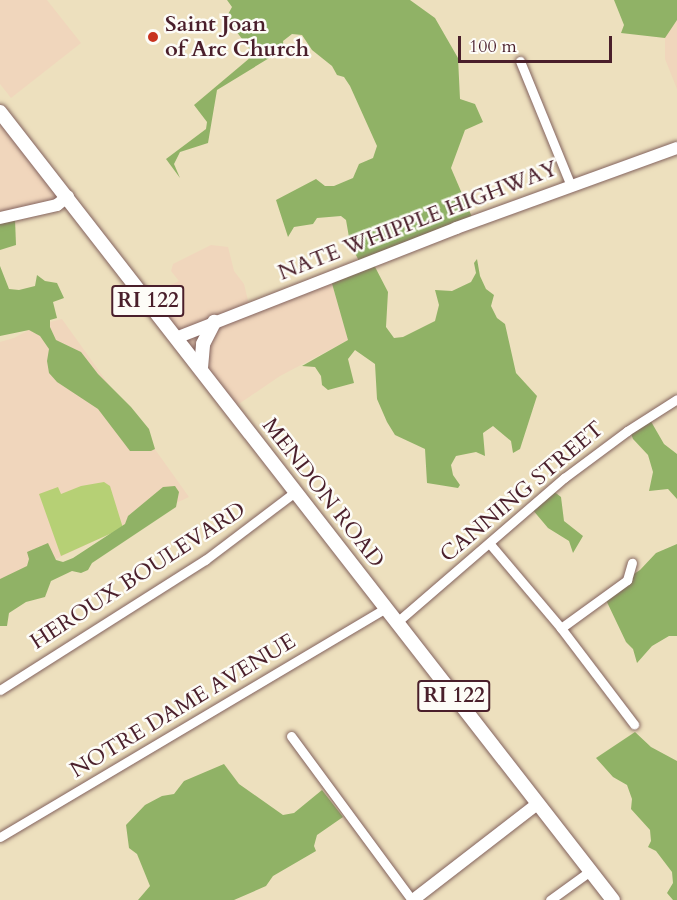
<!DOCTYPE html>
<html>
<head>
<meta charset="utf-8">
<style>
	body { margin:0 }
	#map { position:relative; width:677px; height:900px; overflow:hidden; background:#ede0be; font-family:Cardo,serif }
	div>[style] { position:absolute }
	.built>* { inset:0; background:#f0d6bc }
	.green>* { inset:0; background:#b6d075 }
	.forest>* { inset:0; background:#90b266 }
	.roads { filter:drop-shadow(0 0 2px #83635e) drop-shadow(0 0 2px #83635e) }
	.street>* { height:9px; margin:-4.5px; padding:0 4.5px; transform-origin:4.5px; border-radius:4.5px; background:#fff }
	.secondary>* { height:12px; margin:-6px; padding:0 6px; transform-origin:6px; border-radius:6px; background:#fff }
	.primary>* { height:14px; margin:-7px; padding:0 7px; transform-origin:7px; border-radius:7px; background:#fff }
	.dots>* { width:16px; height:16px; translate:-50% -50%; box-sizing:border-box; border:3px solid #fdfcf7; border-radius:50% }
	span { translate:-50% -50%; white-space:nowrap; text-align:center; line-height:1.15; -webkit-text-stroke:5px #fdfcf7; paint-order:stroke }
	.shield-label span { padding:2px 4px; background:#fdfcf7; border:2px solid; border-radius:4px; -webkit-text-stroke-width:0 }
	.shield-label { font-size:21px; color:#4a1f2b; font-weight:700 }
	.poi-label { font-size:22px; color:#4a1f2b; font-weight:700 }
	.left { translate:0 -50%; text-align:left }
	.street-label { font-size:22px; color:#4a1f2b }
	.scale { position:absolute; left:458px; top:36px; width:154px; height:27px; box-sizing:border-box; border:3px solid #4a1f2b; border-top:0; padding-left:8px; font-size:18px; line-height:21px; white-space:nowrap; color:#4a1f2b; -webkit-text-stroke:4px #fdfcf7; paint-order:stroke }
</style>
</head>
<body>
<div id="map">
	<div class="built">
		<div style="clip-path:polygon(0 0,47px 0,81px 43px,11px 98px,0 84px)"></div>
		<div style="clip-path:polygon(677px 20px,677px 89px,665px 59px,665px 38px)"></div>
		<div style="clip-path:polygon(0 114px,68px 202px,0 222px)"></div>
		<div style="clip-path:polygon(211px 245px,228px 247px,234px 271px,244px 284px,250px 309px,331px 280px,348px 340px,280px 376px,230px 410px,148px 303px,168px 286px,179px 281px,171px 271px,173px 264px)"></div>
		<div style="clip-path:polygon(62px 319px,189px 497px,0 585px,0 342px,14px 338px,38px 325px)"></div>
	</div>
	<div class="green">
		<div style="clip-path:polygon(104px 482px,110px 486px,123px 528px,61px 556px,39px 494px,58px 487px,61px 494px,81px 486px)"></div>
	</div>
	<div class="forest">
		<div style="clip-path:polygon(227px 0,410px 0,435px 18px,458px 58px,460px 99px,475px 104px,483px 122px,465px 130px,451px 168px,475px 224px,374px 265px,388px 292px,386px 327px,394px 338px,403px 337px,435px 321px,439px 305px,435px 290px,452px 291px,471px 282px,476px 273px,474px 263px,477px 259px,480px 276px,486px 289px,494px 295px,491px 306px,497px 318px,505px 324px,516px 373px,537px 396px,520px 449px,513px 453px,511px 441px,493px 426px,483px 433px,485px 456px,476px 452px,456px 456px,451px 465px,453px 475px,460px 485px,458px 488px,427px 483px,425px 449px,395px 435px,387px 422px,377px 399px,375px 364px,355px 350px,348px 359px,354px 383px,328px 390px,322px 385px,321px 376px,315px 367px,302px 366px,348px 340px,331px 280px,362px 267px,350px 243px,346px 220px,341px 216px,317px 218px,313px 224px,294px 227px,288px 237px,276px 200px,316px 179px,325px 186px,334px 186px,353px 178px,359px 164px,373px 158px,377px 146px,350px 86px,344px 77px,337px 75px,332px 66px,312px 50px,302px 35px,292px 34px,283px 41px,284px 49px,217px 90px,208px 143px,180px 152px,174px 164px,180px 178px,166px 159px,206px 129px,207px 122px,194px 105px,251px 57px,249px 48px,226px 18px,232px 7px)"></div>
		<div style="clip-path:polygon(614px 0,677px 0,677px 20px,665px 38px,621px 33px,624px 25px)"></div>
		<div style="clip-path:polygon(15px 219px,16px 245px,0 250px,0 222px)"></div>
		<div style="clip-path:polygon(0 266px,9px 289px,19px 290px,35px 286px,37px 275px,45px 281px,57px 283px,64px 298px,53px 302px,57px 318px,50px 320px,50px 327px,56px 340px,81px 352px,98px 374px,131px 407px,149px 429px,155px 449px,151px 451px,130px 451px,98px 409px,57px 382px,49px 373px,47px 361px,49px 349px,40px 336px,29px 330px,0 336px)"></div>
		<div style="clip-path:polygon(649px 418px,664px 444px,677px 454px,677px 499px,668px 489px,649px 491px,653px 472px,648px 455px,633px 439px,629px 429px)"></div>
		<div style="clip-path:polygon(175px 486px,179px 492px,176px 507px,92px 563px,88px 570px,81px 573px,72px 571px,51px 581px,45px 597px,26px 602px,9px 613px,7px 626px,0 626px,0 579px,27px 566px,29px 559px,27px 552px,48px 543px,56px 560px,63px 562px,73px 558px,125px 524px,128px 516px,163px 487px)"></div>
		<div style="clip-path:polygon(552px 490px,561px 497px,564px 521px,583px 536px,573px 553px,569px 541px,548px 528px,532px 509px)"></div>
		<div style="clip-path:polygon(677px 544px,677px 636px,669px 636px,652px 646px,637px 663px,633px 649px,626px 642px,606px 600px,611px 589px,640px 570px,656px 553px)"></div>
		<div style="clip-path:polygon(635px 732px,651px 747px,677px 761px,677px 900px,673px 900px,667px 893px,673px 883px,672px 872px,656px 851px,648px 847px,651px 841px,650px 830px,631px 809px,632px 799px,627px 785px,613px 777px,596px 758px)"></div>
		<div style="clip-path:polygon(224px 764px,239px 784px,283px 815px,294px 813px,322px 790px,343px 817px,317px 835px,314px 846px,316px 851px,273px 876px,266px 886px,234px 900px,138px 900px,150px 886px,137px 854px,129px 848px,126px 825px,145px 805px,162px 796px,174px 794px,184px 781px)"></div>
	</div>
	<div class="roads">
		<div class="street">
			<div style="left:520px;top:61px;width:135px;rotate:67.8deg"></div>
			<div style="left:490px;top:544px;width:110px;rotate:49.8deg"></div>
			<div style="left:561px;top:628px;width:121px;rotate:52.8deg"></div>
			<div style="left:397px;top:622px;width:221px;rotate:-40.8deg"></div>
			<div style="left:564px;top:478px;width:79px;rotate:-36.7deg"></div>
			<div style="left:627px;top:431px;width:59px;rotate:-32.6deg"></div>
			<div style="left:561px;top:628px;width:82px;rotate:-36deg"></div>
			<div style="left:627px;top:580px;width:18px;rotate:-74deg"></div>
			<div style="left:0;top:690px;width:243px;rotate:-32.4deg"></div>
			<div style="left:205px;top:560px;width:113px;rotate:-37.1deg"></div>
			<div style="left:291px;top:736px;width:204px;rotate:53.6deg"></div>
			<div style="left:0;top:837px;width:449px;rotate:-30.7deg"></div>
			<div style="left:550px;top:900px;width:49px;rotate:-35.9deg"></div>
		</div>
		<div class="secondary">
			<div style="left:0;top:218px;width:58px;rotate:-12.8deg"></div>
			<div style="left:57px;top:205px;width:14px;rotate:-39deg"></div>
			<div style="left:176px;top:338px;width:301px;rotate:-21.4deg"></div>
			<div style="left:456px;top:228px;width:235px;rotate:-19.9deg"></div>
			<div style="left:413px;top:900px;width:157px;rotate:-37.7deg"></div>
		</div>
		<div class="primary">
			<div style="left:0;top:112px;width:998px;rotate:52.12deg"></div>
			<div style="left:201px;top:368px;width:24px;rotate:-85deg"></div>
			<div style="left:203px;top:344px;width:25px;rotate:-63deg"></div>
		</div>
	</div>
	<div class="dots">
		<div style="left:153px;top:37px;background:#c8321e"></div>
	</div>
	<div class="shield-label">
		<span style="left:148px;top:301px">RI 122</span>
		<span style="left:454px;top:696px">RI 122</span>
	</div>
	<div class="poi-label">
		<span class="left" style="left:165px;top:37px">Saint Joan<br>of Arc Church</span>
	</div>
	<div class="street-label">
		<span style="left:418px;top:221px;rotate:-21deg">NATE WHIPPLE HIGHWAY</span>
		<span style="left:522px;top:492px;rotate:-40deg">CANNING STREET</span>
		<span style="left:323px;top:493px;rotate:52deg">MENDON ROAD</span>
		<span style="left:138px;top:576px;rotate:-33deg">HEROUX BOULEVARD</span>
		<span style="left:183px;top:706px;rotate:-31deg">NOTRE DAME AVENUE</span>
	</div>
	<div class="scale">100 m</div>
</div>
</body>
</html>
